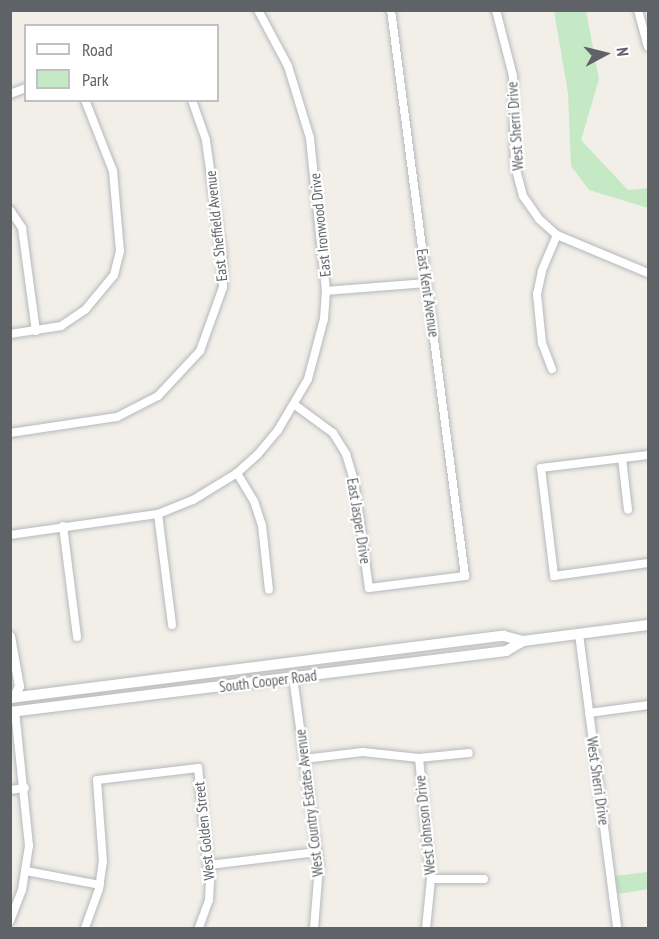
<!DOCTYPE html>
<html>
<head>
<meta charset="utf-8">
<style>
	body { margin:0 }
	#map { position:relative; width:659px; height:939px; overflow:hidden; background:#f1efe8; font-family:"PT Sans Narrow",sans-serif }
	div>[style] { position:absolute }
	.green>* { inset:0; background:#c5e8c5 }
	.roads { filter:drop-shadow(0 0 2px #b5b8bc) drop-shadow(0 0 2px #b5b8bc) }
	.minor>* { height:8px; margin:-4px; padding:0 4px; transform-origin:4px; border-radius:4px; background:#fff }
	.tertiary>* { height:9px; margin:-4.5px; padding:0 4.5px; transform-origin:4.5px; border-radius:4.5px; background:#fff }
	.secondary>* { height:10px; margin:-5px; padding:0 5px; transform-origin:5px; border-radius:5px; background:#fff }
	span { translate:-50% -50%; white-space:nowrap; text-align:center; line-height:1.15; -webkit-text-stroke:4.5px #fff; paint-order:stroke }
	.street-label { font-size:15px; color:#5f6368 }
	.frame { position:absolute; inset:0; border:12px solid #5f6368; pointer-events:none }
	.legend { position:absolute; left:24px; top:24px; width:195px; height:78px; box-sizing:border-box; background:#fff; border:2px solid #bfc1c3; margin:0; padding:8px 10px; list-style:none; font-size:18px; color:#5f6368 }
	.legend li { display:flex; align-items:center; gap:12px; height:30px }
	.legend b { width:30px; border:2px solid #bfc1c3 }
	.north { position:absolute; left:575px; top:24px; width:60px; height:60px; -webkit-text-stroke:4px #fff; paint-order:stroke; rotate:83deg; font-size:16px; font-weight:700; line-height:24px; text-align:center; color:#5f6368 }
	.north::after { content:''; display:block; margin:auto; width:21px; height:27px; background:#5f6368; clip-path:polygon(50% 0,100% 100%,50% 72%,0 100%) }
</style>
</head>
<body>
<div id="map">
	<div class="green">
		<div style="clip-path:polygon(554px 11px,586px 11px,599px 79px,581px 140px,628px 190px,648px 188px,648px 208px,589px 190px,571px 166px,568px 93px)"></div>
		<div style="clip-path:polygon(648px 872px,648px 889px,618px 894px,615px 876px)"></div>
	</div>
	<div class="roads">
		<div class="minor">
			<div style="left:496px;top:10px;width:68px;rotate:75.6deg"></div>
			<div style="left:513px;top:76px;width:90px;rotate:88.7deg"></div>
			<div style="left:515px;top:166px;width:31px;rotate:75deg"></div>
			<div style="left:523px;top:196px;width:28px;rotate:55deg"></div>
			<div style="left:539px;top:219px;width:24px;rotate:42deg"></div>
			<div style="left:557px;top:235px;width:39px;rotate:113deg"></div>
			<div style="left:542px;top:271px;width:24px;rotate:102deg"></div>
			<div style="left:537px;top:294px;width:49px;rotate:84.2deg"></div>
			<div style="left:542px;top:343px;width:28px;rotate:69deg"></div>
			<div style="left:638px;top:10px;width:38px;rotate:75deg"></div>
			<div style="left:10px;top:94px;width:17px;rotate:-21deg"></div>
			<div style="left:10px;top:210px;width:22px;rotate:56deg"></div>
			<div style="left:22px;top:228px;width:104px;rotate:82.3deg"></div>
			<div style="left:557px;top:235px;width:99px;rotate:22.7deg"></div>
			<div style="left:326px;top:291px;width:100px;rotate:-4.6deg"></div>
			<div style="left:10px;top:334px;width:52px;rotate:-8.9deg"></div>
			<div style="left:61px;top:326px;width:29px;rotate:-34deg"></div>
			<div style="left:85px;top:310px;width:45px;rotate:-50.4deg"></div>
			<div style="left:114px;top:275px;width:25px;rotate:-76deg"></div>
			<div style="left:120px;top:251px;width:80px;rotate:-95deg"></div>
			<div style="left:113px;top:171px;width:76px;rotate:-111.5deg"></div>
			<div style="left:295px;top:405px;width:47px;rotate:36.4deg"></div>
			<div style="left:333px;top:433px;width:25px;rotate:58deg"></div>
			<div style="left:346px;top:454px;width:27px;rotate:73deg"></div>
			<div style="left:354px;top:480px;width:109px;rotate:82.1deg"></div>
			<div style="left:369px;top:588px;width:97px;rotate:-7.1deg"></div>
			<div style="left:465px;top:576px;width:571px;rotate:-97.45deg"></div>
			<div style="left:10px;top:433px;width:108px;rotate:-8.5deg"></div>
			<div style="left:117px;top:417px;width:46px;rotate:-27.1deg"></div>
			<div style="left:158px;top:396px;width:62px;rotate:-47deg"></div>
			<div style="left:200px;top:351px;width:68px;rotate:-70.2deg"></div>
			<div style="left:223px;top:287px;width:31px;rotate:-92deg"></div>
			<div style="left:222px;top:256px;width:117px;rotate:-97.9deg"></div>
			<div style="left:206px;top:140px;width:42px;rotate:-109.3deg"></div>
			<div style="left:648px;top:455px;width:108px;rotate:173.1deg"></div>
			<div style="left:541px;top:468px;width:109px;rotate:83.1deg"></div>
			<div style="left:554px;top:576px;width:95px;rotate:-7.9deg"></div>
			<div style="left:622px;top:458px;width:52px;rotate:83.4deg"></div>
			<div style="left:237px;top:473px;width:33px;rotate:59deg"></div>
			<div style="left:254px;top:501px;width:25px;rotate:72deg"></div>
			<div style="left:262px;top:525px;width:65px;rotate:83.9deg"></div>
			<div style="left:158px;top:514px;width:112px;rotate:82.8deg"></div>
			<div style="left:63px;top:526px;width:112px;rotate:82.8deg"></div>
			<div style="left:10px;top:535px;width:149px;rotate:-8.1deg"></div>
			<div style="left:158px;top:514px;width:38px;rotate:-22deg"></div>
			<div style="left:193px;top:500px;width:52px;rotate:-31.5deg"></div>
			<div style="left:237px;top:473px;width:28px;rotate:-42deg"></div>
			<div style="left:258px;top:454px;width:31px;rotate:-50deg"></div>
			<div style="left:278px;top:430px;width:59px;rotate:-59.5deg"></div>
			<div style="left:308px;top:379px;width:62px;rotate:-75.1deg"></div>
			<div style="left:324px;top:319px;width:28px;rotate:-86deg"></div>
			<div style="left:326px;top:291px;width:154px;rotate:-96deg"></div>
			<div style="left:310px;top:138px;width:75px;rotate:-107deg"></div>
			<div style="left:288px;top:66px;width:64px;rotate:-118.2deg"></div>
			<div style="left:579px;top:634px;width:296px;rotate:82.6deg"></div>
			<div style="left:293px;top:677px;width:191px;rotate:82.2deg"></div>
			<div style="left:319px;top:866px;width:62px;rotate:94.6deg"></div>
			<div style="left:589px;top:713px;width:60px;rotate:-7.7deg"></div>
			<div style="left:419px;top:758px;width:122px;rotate:84.3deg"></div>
			<div style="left:431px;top:879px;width:49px;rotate:95.8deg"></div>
			<div style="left:304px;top:759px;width:59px;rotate:-6.8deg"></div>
			<div style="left:363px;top:752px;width:56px;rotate:6.1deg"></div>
			<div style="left:419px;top:758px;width:50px;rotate:-5.7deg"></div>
			<div style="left:10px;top:790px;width:15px;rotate:-8deg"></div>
			<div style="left:209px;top:865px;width:109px;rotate:-6.9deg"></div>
			<div style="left:26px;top:871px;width:75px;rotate:10.7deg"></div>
			<div style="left:431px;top:879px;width:53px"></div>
			<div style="left:10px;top:921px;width:33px;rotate:-69deg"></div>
			<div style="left:22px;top:890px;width:45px;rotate:-81deg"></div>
			<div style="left:29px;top:846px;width:136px;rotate:-95.9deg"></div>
			<div style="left:85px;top:928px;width:41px;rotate:-70.3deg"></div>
			<div style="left:99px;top:889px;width:27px;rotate:-82deg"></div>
			<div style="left:103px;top:862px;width:82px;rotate:-94.2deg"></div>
			<div style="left:97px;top:780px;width:102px;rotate:-6.8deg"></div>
			<div style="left:198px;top:768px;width:114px;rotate:83.9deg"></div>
			<div style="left:210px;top:881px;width:19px;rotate:93deg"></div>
			<div style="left:209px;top:900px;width:30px;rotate:110deg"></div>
		</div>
		<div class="tertiary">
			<div style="left:10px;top:636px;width:51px;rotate:79.8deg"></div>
			<div style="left:19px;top:686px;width:13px;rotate:117deg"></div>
		</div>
		<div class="secondary">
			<div style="left:10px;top:698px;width:498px;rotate:-7.2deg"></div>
			<div style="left:504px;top:636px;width:20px;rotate:15deg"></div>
			<div style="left:523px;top:641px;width:126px;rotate:-7.3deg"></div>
			<div style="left:10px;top:712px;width:500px;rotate:-7deg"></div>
			<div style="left:506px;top:651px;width:20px;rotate:-30deg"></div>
		</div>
	</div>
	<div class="street-label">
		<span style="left:515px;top:126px;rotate:-94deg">West Sherri Drive</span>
		<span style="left:320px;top:225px;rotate:-96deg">East Ironwood Drive</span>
		<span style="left:216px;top:226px;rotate:-96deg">East Sheffield Avenue</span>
		<span style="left:428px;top:293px;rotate:82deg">East Kent Avenue</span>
		<span style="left:359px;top:521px;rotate:81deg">East Jasper Drive</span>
		<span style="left:268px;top:681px;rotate:-7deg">South Cooper Road</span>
		<span style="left:598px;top:781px;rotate:82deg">West Sherri Drive</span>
		<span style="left:309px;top:803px;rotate:-97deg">West Country Estates Avenue</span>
		<span style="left:425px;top:825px;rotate:-96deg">West Johnson Drive</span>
		<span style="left:204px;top:831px;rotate:-96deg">West Golden Street</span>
	</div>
	<div class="frame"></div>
	<ul class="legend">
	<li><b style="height:8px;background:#fff"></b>Road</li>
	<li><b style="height:16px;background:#c5e8c5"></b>Park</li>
	</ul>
	<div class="north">N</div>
</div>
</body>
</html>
